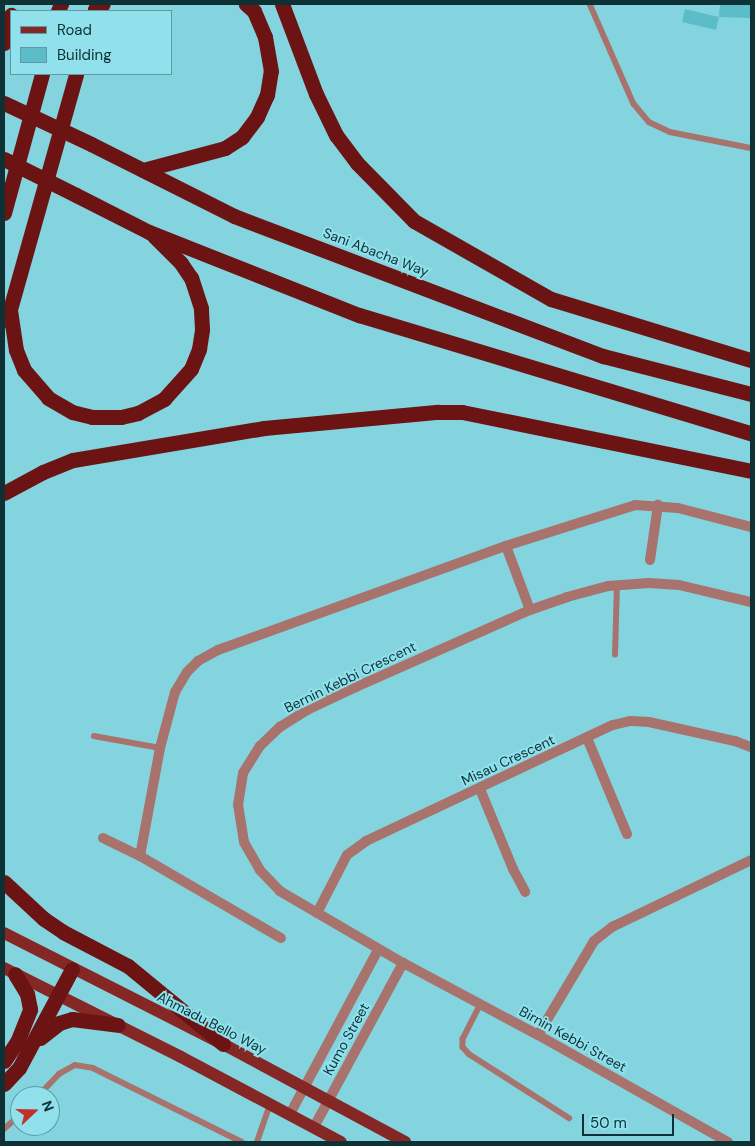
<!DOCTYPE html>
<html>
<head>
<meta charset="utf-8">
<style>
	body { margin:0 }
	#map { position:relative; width:755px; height:1146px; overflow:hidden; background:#84d4df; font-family:"DM Sans",sans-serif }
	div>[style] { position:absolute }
	.building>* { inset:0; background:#5cbdc9 }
	.lane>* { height:5.5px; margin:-2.75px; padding:0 2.75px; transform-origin:2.75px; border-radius:2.75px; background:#a8736d }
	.street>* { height:10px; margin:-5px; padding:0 5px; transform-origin:5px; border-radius:5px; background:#a8736d }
	.primary>* { height:12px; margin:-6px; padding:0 6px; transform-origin:6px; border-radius:6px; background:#852724 }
	.highway>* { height:15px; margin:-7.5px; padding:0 7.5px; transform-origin:7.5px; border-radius:7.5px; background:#6c1413 }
	.highway-bridge>* { height:15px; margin:-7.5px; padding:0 7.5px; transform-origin:7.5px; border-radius:7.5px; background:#6c1413 }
	span { translate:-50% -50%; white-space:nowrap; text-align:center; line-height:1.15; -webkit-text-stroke:4px #90e1ec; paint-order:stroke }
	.street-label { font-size:14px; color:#0e3135 }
	.frame { position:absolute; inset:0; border:5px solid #0e3135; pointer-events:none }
	.legend { position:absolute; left:10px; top:10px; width:162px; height:65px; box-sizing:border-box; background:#90e1ec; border:1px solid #5c9ba3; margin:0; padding:6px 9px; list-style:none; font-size:15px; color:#0e3135 }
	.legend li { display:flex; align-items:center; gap:10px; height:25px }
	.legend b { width:25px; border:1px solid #5c9ba3 }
	.north { position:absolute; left:10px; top:1086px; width:50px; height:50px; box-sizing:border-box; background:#90e1ec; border:1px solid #5c9ba3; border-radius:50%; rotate:69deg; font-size:14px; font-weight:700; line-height:20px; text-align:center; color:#0e3135 }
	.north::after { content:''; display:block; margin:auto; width:18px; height:22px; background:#bf302e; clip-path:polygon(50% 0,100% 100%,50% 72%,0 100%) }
	.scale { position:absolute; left:582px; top:1114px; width:92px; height:22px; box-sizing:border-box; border:2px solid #0e3135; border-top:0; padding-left:6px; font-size:15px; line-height:18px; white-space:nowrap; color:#0e3135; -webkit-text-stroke:4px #90e1ec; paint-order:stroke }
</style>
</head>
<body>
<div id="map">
	<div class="building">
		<div style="clip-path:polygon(720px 4px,751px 4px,751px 18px,719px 17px)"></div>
		<div style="clip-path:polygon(685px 9px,719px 17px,716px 30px,682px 22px)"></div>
	</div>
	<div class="lane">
		<div style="left:590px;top:4px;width:109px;rotate:66.3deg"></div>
		<div style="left:634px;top:104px;width:23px;rotate:50deg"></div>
		<div style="left:649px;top:122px;width:23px;rotate:25deg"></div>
		<div style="left:670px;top:132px;width:83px;rotate:11.2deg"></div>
		<div style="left:615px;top:655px;width:70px;rotate:-88.4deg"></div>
		<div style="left:94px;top:736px;width:67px;rotate:10.3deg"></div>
		<div style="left:481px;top:1004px;width:39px;rotate:117deg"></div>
		<div style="left:463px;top:1039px;width:8px;rotate:90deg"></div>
		<div style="left:463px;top:1047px;width:9px;rotate:49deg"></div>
		<div style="left:469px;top:1054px;width:119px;rotate:32.6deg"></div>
		<div style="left:38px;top:1096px;width:30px;rotate:-46deg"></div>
		<div style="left:59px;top:1074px;width:18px;rotate:-29deg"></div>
		<div style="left:75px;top:1065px;width:18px;rotate:9deg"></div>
		<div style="left:93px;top:1068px;width:166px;rotate:26.4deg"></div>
		<div style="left:4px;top:1129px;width:21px;rotate:-41deg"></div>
		<div style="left:257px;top:1142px;width:39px;rotate:-71deg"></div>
	</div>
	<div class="street">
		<div style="left:506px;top:546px;width:68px;rotate:69.4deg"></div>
		<div style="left:650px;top:560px;width:56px;rotate:-81.7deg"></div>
		<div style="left:587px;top:738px;width:104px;rotate:67.4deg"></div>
		<div style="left:480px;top:789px;width:87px;rotate:67.6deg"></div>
		<div style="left:513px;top:869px;width:26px;rotate:62deg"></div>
		<div style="left:103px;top:838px;width:41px;rotate:25.9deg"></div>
		<div style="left:140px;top:856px;width:163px;rotate:30.2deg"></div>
		<div style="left:140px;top:856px;width:110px;rotate:-79.5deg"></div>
		<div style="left:160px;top:748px;width:58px;rotate:-75deg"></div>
		<div style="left:175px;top:692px;width:23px;rotate:-59deg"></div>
		<div style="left:187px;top:672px;width:16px;rotate:-45deg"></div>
		<div style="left:198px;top:661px;width:23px;rotate:-29deg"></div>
		<div style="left:218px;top:650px;width:306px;rotate:-19.9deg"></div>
		<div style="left:506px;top:546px;width:135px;rotate:-17.6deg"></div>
		<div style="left:635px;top:505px;width:43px;rotate:4deg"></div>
		<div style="left:678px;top:508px;width:75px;rotate:14.6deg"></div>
		<div style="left:317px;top:913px;width:65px;rotate:-62.7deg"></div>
		<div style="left:347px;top:855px;width:24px;rotate:-36deg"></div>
		<div style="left:366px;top:841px;width:273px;rotate:-25.2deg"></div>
		<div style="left:613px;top:725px;width:18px;rotate:-13deg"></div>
		<div style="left:631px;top:721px;width:18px;rotate:3deg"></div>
		<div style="left:649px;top:722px;width:88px;rotate:12.5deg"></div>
		<div style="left:735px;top:741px;width:17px;rotate:21deg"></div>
		<div style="left:538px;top:1035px;width:109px;rotate:-59.2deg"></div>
		<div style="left:594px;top:941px;width:23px;rotate:-38deg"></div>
		<div style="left:612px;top:927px;width:154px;rotate:-25.7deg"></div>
		<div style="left:290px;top:1114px;width:186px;rotate:-61.8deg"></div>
		<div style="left:314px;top:1127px;width:187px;rotate:-61.5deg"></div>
		<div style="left:728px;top:1142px;width:218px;rotate:-150.6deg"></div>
		<div style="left:538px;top:1035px;width:153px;rotate:-151.9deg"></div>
		<div style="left:403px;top:963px;width:143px;rotate:-149.7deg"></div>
		<div style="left:280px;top:891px;width:29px;rotate:-134deg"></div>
		<div style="left:260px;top:870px;width:32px;rotate:-120deg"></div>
		<div style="left:244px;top:842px;width:37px;rotate:-99deg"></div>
		<div style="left:238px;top:805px;width:32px;rotate:-81deg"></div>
		<div style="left:243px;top:773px;width:32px;rotate:-58deg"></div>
		<div style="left:260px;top:746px;width:28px;rotate:-44deg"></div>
		<div style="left:280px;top:727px;width:32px;rotate:-32deg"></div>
		<div style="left:307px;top:710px;width:54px;rotate:-25.1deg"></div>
		<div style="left:356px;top:687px;width:190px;rotate:-23.9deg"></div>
		<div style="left:530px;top:610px;width:39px;rotate:-19deg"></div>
		<div style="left:567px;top:597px;width:42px;rotate:-15deg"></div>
		<div style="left:608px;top:586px;width:41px;rotate:-4.2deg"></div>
		<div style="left:649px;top:583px;width:30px;rotate:4deg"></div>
		<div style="left:679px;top:585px;width:74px;rotate:13.3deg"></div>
	</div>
	<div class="primary">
		<div style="left:4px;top:933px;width:246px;rotate:26.9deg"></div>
		<div style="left:223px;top:1044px;width:207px;rotate:28.3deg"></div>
		<div style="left:4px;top:968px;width:198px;rotate:26.7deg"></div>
		<div style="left:181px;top:1057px;width:181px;rotate:28deg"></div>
	</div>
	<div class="highway">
		<div style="left:282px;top:4px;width:96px;rotate:69.3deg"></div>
		<div style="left:316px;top:94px;width:46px;rotate:64deg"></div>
		<div style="left:336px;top:135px;width:35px;rotate:53deg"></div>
		<div style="left:357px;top:163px;width:81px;rotate:45.5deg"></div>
		<div style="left:414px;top:221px;width:158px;rotate:29.7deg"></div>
		<div style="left:551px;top:299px;width:209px;rotate:17deg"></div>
		<div style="left:95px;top:9px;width:9px;rotate:-32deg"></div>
		<div style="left:58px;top:11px;width:8px;rotate:-67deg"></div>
		<div style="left:4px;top:43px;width:29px;rotate:-76deg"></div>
		<div style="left:91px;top:144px;width:160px;rotate:26.7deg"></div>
		<div style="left:234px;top:216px;width:395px;rotate:20.8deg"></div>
		<div style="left:603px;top:356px;width:153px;rotate:14.4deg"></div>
		<div style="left:143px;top:170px;width:85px;rotate:-15deg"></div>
		<div style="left:225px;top:148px;width:20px;rotate:-33deg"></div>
		<div style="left:242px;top:137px;width:25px;rotate:-53deg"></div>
		<div style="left:257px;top:117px;width:24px;rotate:-66deg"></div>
		<div style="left:267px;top:95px;width:24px;rotate:-81deg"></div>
		<div style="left:271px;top:71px;width:35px;rotate:-100deg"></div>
		<div style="left:265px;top:37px;width:28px;rotate:-113deg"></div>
		<div style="left:254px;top:11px;width:11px;rotate:-139deg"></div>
		<div style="left:76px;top:195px;width:82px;rotate:26.9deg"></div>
		<div style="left:149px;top:232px;width:226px;rotate:21.6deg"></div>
		<div style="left:359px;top:315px;width:409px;rotate:16.8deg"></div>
		<div style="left:4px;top:213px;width:144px;rotate:-74.7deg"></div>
		<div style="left:10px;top:310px;width:40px;rotate:81.5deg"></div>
		<div style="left:16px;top:350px;width:22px;rotate:68deg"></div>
		<div style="left:24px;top:370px;width:37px;rotate:49deg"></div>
		<div style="left:48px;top:398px;width:28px;rotate:30deg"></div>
		<div style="left:72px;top:412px;width:21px;rotate:14deg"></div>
		<div style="left:92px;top:417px;width:29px"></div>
		<div style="left:121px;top:417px;width:17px;rotate:-13deg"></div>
		<div style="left:138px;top:413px;width:30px;rotate:-28deg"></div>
		<div style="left:164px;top:399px;width:40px;rotate:-48deg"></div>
		<div style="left:191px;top:369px;width:22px;rotate:-68deg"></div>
		<div style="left:199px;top:349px;width:20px;rotate:-81deg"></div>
		<div style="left:202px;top:329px;width:21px;rotate:-93deg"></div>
		<div style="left:201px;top:308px;width:32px;rotate:-108deg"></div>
		<div style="left:191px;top:278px;width:18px;rotate:-124deg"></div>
		<div style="left:181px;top:263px;width:38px;rotate:-135deg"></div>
		<div style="left:7px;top:320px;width:255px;rotate:-74.3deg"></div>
		<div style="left:4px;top:493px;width:44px;rotate:-28.3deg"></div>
		<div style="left:43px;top:472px;width:32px;rotate:-22deg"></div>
		<div style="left:73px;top:460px;width:194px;rotate:-9.5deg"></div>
		<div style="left:264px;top:428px;width:175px;rotate:-5.3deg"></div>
		<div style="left:438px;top:412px;width:24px"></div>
		<div style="left:462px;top:412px;width:295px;rotate:11.5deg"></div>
		<div style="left:4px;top:882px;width:54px;rotate:42.8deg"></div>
		<div style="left:44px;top:919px;width:23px;rotate:34deg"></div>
		<div style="left:63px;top:932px;width:73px;rotate:27.6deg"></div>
		<div style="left:128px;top:966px;width:123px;rotate:39.4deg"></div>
		<div style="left:40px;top:1038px;width:24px;rotate:-38deg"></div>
		<div style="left:59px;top:1023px;width:14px;rotate:-17deg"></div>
		<div style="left:72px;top:1019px;width:46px;rotate:7.4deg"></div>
		<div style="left:4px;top:1061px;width:23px;rotate:-56deg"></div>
		<div style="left:17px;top:1042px;width:35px;rotate:-68deg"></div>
		<div style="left:30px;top:1009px;width:15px;rotate:-101deg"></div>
		<div style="left:27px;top:994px;width:23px;rotate:-121deg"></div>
		<div style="left:4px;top:1084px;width:22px;rotate:-47deg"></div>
		<div style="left:19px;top:1068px;width:112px;rotate:-61.8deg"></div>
	</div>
	<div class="highway-bridge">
		<div style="left:4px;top:103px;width:96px;rotate:25.2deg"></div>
		<div style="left:4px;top:159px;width:80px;rotate:26.6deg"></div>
	</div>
	<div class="street-label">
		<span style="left:376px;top:252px;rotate:21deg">Sani Abacha Way</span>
		<span style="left:350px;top:677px;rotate:-26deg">Bernin Kebbi Crescent</span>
		<span style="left:508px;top:760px;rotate:-25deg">Misau Crescent</span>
		<span style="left:212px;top:1023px;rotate:27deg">Ahmadu Bello Way</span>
		<span style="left:346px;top:1039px;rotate:-61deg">Kumo Street</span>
		<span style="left:573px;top:1039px;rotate:29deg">Birnin Kebbi Street</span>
	</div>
	<div class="frame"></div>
	<ul class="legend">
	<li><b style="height:6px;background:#852724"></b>Road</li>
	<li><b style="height:14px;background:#5cbdc9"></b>Building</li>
	</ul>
	<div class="north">N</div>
	<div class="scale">50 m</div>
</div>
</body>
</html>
